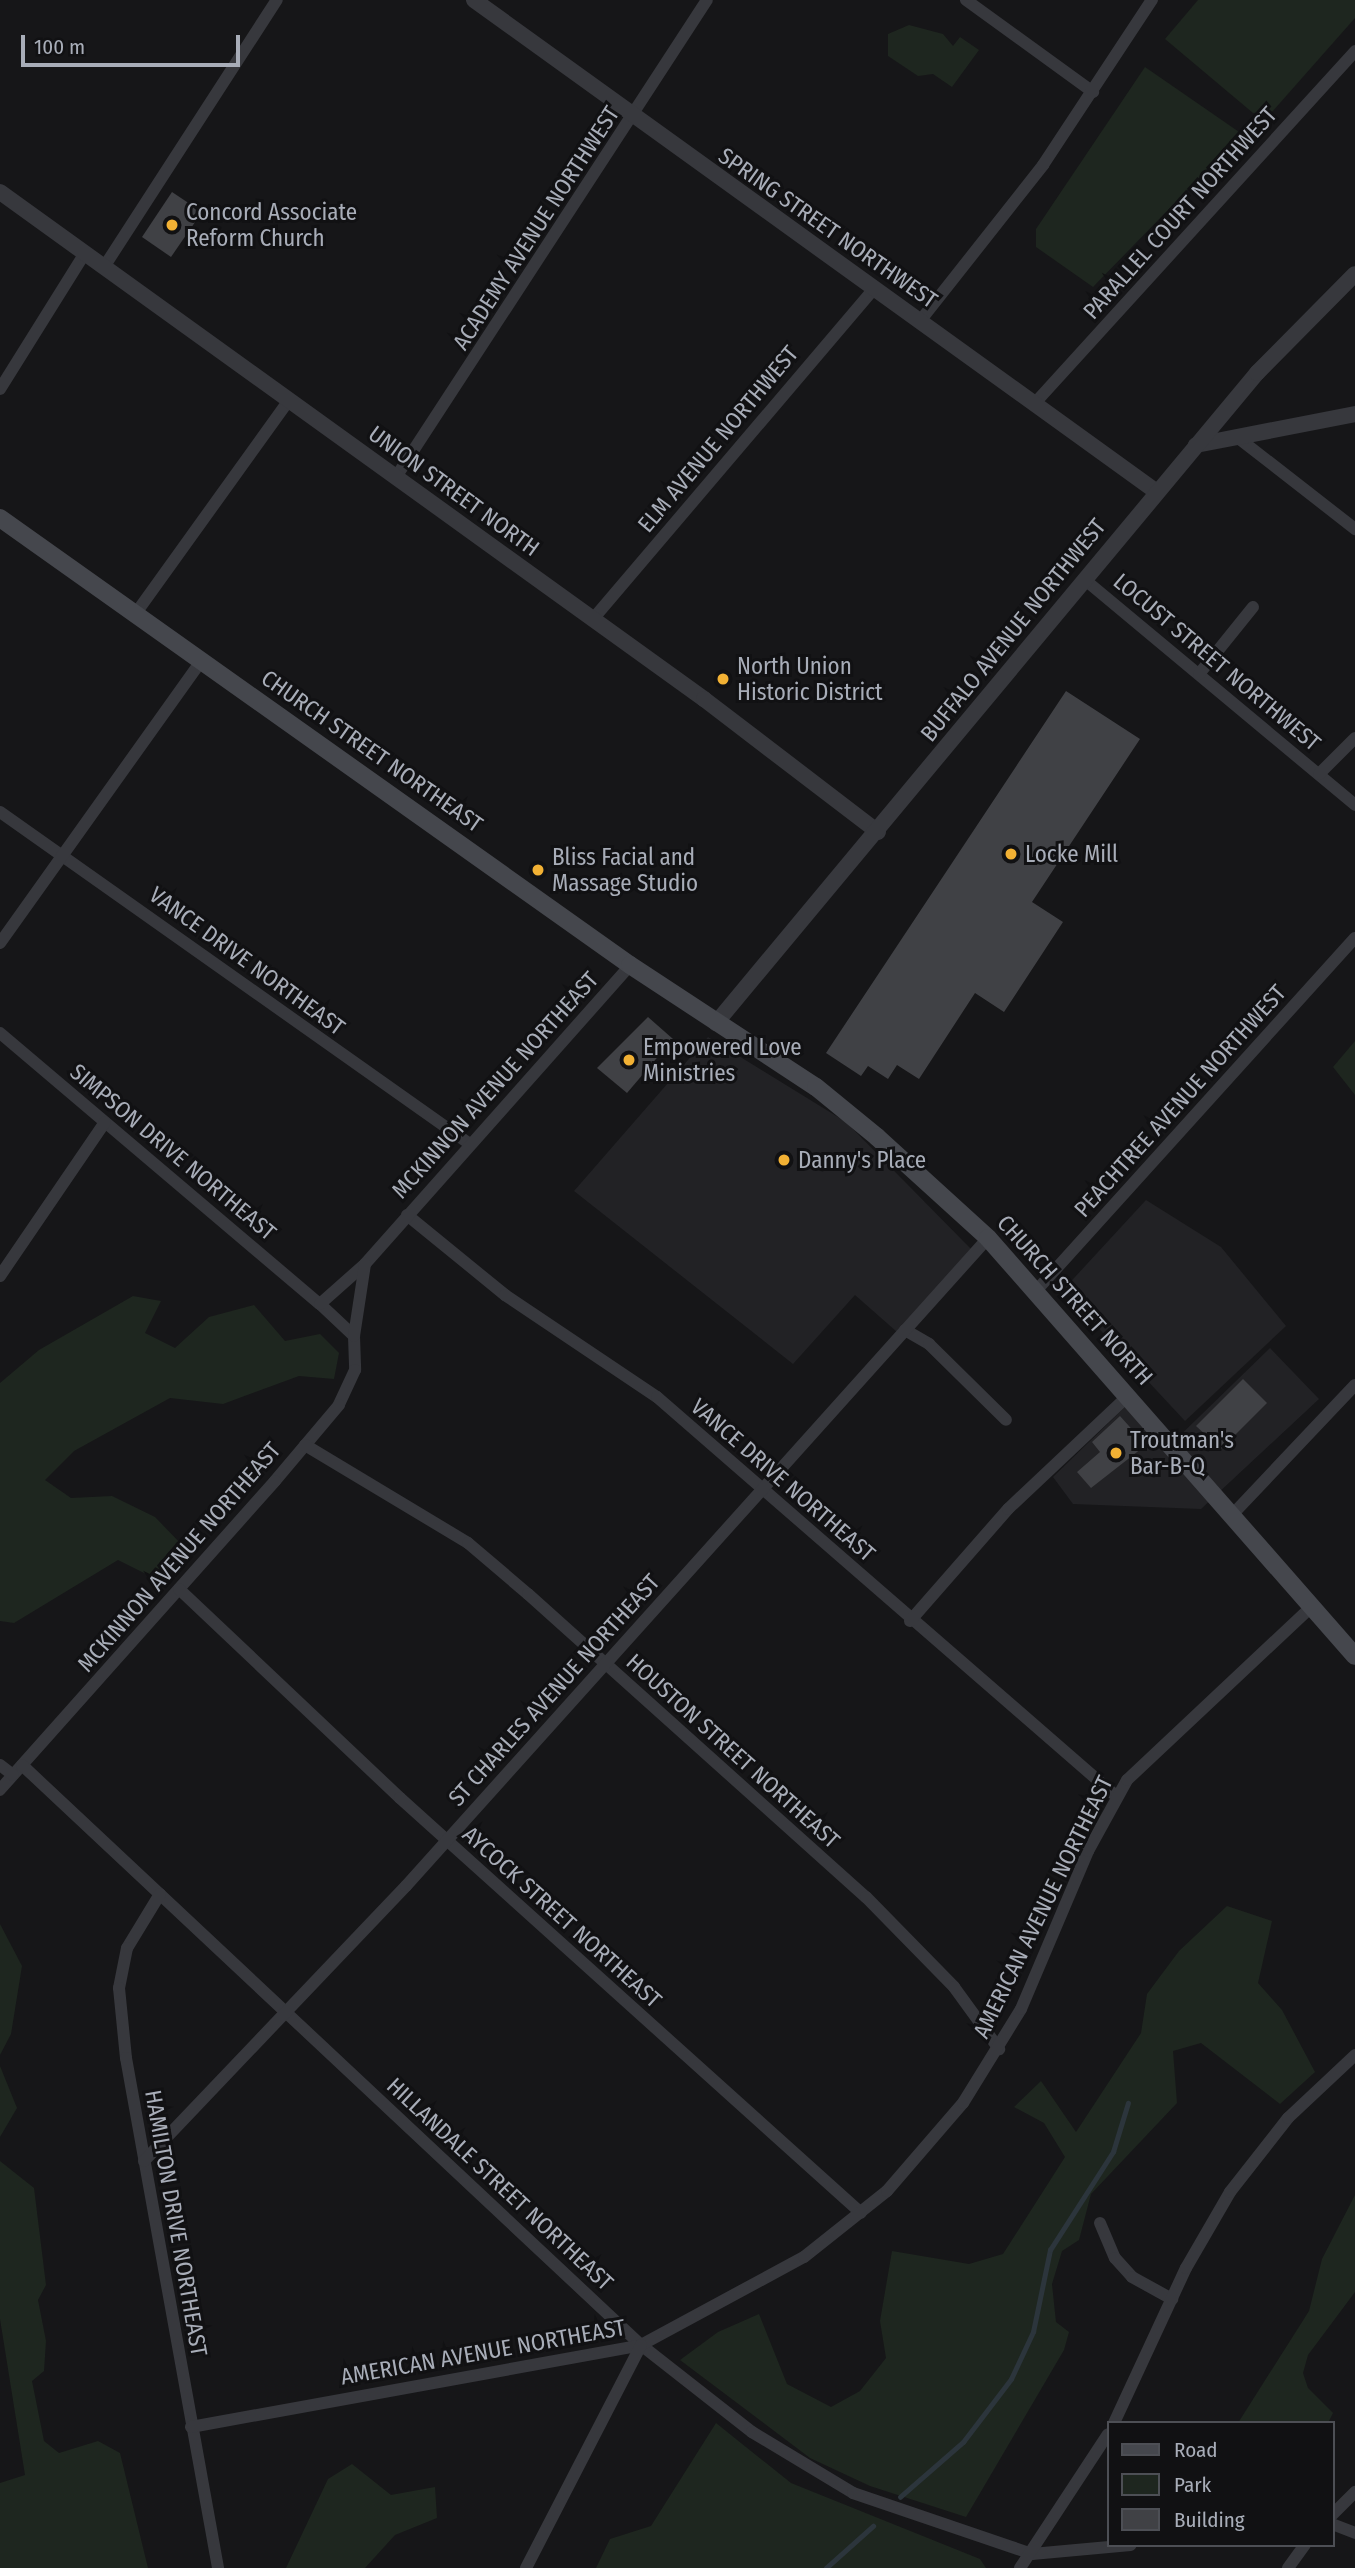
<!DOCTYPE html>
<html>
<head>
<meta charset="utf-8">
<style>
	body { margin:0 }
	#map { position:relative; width:1355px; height:2568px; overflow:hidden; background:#161618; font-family:"Fira Sans Condensed",sans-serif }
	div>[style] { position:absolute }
	.built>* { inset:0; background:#222225 }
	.green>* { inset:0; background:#1e261f }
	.stream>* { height:4.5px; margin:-2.25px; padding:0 2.25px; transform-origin:2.25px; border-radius:2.25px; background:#2c353c }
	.building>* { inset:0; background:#404145 }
	.minor>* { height:12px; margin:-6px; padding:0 6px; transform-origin:6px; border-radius:6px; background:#37383d }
	.tertiary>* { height:16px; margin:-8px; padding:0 8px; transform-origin:8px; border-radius:8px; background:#37383d }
	.secondary>* { height:18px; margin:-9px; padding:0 9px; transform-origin:9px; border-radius:9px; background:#45474d }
	.dots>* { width:19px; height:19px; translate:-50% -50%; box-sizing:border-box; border:4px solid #111113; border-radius:50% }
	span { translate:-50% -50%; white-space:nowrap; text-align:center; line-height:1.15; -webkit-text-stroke:6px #111113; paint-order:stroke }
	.poi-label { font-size:23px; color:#a8adb8 }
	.left { translate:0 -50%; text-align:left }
	.street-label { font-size:23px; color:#a8adb8 }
	.legend { position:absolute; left:1107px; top:2421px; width:228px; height:126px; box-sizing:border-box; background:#111113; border:2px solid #4d4f55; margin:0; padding:9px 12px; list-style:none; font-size:21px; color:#a8adb8 }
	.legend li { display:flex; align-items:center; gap:14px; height:35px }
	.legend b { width:35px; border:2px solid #4d4f55 }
	.scale { position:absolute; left:21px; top:35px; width:219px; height:32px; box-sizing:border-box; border:4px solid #a8adb8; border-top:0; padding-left:9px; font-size:21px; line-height:24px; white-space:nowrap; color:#a8adb8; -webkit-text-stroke:5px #111113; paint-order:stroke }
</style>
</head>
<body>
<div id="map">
	<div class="built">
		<div style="clip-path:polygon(708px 1037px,846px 1122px,972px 1250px,897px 1332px,855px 1295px,793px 1364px,574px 1191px)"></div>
		<div style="clip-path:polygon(1146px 1200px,1221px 1247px,1286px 1326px,1185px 1421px,1063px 1290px)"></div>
		<div style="clip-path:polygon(1270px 1348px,1319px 1399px,1201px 1509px,1073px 1504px,1053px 1477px,1125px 1407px,1165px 1450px)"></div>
	</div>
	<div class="green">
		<div style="clip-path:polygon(1198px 0,1355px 0,1355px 18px,1272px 112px,1253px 113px,1165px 39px)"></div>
		<div style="clip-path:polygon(909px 25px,943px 34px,953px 46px,960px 37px,979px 50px,952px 87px,933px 74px,918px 76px,888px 56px,888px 34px)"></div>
		<div style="clip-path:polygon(1145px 67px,1242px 134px,1093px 287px,1036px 247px,1036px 229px)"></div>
		<div style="clip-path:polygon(1355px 1041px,1355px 1095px,1333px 1067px)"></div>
		<div style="clip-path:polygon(133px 1296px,161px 1301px,145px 1333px,175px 1348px,209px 1317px,254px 1305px,285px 1341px,320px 1334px,339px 1353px,334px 1379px,299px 1376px,223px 1404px,170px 1398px,74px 1451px,45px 1480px,71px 1498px,112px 1496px,155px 1517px,185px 1548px,164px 1583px,118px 1560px,14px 1623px,0 1621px,0 1383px,39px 1350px)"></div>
		<div style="clip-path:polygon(1227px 1906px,1272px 1921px,1258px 1983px,1282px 2010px,1315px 2072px,1280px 2104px,1201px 2043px,1173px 2051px,1177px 2103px,1091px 2194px,1079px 2240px,1062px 2251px,1052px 2284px,1056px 2322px,1069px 2332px,1064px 2350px,966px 2517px,870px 2486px,810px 2458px,680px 2360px,718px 2332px,759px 2314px,787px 2384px,831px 2407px,860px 2391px,886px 2358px,880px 2321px,892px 2251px,969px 2264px,1003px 2254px,1065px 2157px,1044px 2123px,1014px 2107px,1041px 2081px,1076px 2132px,1141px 2033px,1147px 1994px,1179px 1951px)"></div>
		<div style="clip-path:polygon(0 1924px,22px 1966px,11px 2034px,0 2055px)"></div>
		<div style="clip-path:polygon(0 2066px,17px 2108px,0 2137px)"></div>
		<div style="clip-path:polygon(0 2161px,34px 2188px,46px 2285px,38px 2300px,46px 2341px,44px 2371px,32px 2381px,44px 2441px,59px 2453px,98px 2441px,120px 2453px,148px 2568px,0 2568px,0 2483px,25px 2475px,0 2319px)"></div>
		<div style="clip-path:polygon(1355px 2195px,1355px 2292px,1308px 2355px,1303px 2373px,1308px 2388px,1333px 2413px,1328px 2423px,1238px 2423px,1309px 2311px,1322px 2259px)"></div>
		<div style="clip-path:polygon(716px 2423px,791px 2483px,980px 2559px,986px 2568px,596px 2568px,610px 2539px,651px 2526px)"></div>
		<div style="clip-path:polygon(352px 2464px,391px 2495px,435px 2487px,437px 2518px,395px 2535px,365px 2568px,286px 2568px,328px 2479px)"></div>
	</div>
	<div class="stream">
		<div style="left:900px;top:2497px;width:84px;rotate:-41.1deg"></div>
		<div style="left:963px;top:2442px;width:79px;rotate:-52.7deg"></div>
		<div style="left:1011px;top:2379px;width:52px;rotate:-64.9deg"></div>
		<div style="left:1033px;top:2332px;width:84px;rotate:-78.3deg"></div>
		<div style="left:1050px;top:2250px;width:117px;rotate:-57.3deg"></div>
		<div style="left:1113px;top:2152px;width:51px;rotate:-73deg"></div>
		<div style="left:826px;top:2568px;width:63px;rotate:-41.8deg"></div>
	</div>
	<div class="building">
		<div style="clip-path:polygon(172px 192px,202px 212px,171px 257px,142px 237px)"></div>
		<div style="clip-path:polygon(1066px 691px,1140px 739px,1032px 902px,1063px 922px,1004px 1012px,975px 993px,919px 1079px,897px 1065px,888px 1079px,868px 1066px,861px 1076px,826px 1053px)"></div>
		<div style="clip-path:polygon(648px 1017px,673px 1039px,627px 1093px,597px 1068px)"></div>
		<div style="clip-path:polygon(1243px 1379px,1267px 1403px,1221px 1449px,1196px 1426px)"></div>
		<div style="clip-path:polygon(1120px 1416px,1146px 1445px,1091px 1488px,1077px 1472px,1100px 1452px,1092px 1442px)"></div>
	</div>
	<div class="minor">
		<div style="left:966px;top:0;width:157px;rotate:35.9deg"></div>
		<div style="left:104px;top:267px;width:318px;rotate:-57.1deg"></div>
		<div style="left:920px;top:321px;width:199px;rotate:-51.7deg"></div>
		<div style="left:1043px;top:165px;width:198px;rotate:-56.6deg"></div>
		<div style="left:0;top:389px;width:160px;rotate:-58deg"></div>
		<div style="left:1035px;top:403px;width:476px;rotate:-47.7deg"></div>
		<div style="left:1237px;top:437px;width:150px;rotate:37.9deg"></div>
		<div style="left:396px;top:477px;width:569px;rotate:-56.9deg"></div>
		<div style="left:1084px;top:579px;width:353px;rotate:39.8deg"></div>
		<div style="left:136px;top:613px;width:262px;rotate:-54.3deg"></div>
		<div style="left:593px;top:619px;width:435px;rotate:-49.6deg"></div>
		<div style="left:1199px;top:674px;width:86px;rotate:-51.1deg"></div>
		<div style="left:1319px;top:774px;width:51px;rotate:-45deg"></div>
		<div style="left:0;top:812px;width:575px;rotate:35.24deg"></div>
		<div style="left:0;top:943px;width:348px;rotate:-54.5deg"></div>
		<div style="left:0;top:1033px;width:419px;rotate:40.3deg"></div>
		<div style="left:320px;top:1304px;width:47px;rotate:43.3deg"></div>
		<div style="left:354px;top:1336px;width:34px;rotate:88deg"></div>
		<div style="left:355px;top:1370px;width:38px;rotate:115deg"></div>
		<div style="left:339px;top:1405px;width:99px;rotate:130.1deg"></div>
		<div style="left:275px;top:1481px;width:414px;rotate:131.7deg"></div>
		<div style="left:407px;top:1215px;width:127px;rotate:39.2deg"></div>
		<div style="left:505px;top:1295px;width:183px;rotate:33.9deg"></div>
		<div style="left:657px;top:1397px;width:608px;rotate:41deg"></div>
		<div style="left:0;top:1276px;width:186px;rotate:-55.7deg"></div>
		<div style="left:1035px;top:1292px;width:477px;rotate:-47.9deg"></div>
		<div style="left:320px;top:1304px;width:60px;rotate:-41.6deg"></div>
		<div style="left:365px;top:1264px;width:400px;rotate:-48.4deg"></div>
		<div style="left:905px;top:1330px;width:28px;rotate:30deg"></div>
		<div style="left:929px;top:1344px;width:108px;rotate:44.6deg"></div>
		<div style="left:354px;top:1336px;width:73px;rotate:-81.3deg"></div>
		<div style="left:305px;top:1445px;width:190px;rotate:31deg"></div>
		<div style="left:468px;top:1543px;width:79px;rotate:40.4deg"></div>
		<div style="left:528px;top:1594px;width:454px;rotate:41.9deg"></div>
		<div style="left:866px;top:1897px;width:126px;rotate:45.6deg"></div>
		<div style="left:954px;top:1987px;width:77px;rotate:54deg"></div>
		<div style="left:1232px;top:1515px;width:179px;rotate:-46.6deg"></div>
		<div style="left:179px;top:1589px;width:304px;rotate:43.4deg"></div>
		<div style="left:400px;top:1798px;width:620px;rotate:41.99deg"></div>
		<div style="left:910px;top:1621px;width:149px;rotate:-48.8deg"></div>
		<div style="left:1008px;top:1509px;width:166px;rotate:-43.3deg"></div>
		<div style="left:0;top:1765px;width:16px;rotate:38deg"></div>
		<div style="left:22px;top:1765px;width:848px;rotate:43.14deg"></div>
		<div style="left:641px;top:2345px;width:141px;rotate:38.1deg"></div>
		<div style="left:752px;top:2432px;width:118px;rotate:31.1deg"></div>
		<div style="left:853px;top:2493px;width:189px;rotate:18.8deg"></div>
		<div style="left:1032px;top:2554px;width:99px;rotate:-5.2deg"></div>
		<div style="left:160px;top:1894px;width:63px;rotate:121.4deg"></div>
		<div style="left:127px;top:1948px;width:41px;rotate:101.3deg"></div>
		<div style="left:119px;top:1988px;width:70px;rotate:84.3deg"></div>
		<div style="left:126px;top:2058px;width:518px;rotate:79.77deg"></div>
		<div style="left:144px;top:2161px;width:380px;rotate:-46.4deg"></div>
		<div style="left:406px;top:1886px;width:871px;rotate:-48.07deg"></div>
		<div style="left:1100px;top:2223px;width:38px;rotate:67deg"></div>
		<div style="left:1115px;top:2258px;width:25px;rotate:48deg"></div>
		<div style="left:1132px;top:2277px;width:46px;rotate:28.8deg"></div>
		<div style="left:1114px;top:2423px;width:171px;rotate:-65.1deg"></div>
		<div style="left:1186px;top:2268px;width:88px;rotate:-59.9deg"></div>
		<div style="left:1230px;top:2192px;width:94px;rotate:-51.9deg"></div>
		<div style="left:1288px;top:2118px;width:92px;rotate:-43.2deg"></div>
		<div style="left:191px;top:2427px;width:457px;rotate:-10.3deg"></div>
		<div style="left:641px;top:2345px;width:185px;rotate:-28.4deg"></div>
		<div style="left:804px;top:2257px;width:106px;rotate:-38.5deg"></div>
		<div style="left:887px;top:2191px;width:116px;rotate:-49.2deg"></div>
		<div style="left:963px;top:2103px;width:110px;rotate:-58.3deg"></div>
		<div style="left:1021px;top:2009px;width:172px;rotate:-67deg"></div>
		<div style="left:1088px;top:1851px;width:81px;rotate:-61.2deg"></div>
		<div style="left:1127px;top:1780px;width:254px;rotate:-43.2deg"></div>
		<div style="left:1332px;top:2515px;width:33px;rotate:-45deg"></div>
		<div style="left:1332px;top:2524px;width:25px;rotate:21deg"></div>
		<div style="left:526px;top:2568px;width:251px;rotate:-62.7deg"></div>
		<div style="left:1020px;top:2568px;width:160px;rotate:-56.7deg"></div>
		<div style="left:1288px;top:2568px;width:29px;rotate:-54deg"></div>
	</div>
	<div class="tertiary">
		<div style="left:474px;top:0;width:842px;rotate:35.77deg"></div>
		<div style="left:0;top:192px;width:868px;rotate:35.76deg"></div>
		<div style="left:704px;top:699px;width:219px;rotate:37.4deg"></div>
		<div style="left:1196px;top:445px;width:162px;rotate:-11deg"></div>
		<div style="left:716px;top:1023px;width:846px;rotate:-50.23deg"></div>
		<div style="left:1257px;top:373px;width:139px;rotate:-45.3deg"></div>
	</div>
	<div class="secondary">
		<div style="left:0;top:518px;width:772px;rotate:35.36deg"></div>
		<div style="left:630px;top:965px;width:222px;rotate:33.3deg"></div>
		<div style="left:816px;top:1087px;width:79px;rotate:39.3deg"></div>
		<div style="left:877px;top:1137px;width:150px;rotate:42.3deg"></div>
		<div style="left:988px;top:1238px;width:556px;rotate:48.72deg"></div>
	</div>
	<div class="dots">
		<div style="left:172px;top:225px;background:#f2b134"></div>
		<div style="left:723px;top:679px;background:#f2b134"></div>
		<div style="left:1011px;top:854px;background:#f2b134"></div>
		<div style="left:538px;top:870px;background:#f2b134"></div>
		<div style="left:629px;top:1060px;background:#f2b134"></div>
		<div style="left:784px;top:1160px;background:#f2b134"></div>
		<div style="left:1116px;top:1453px;background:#f2b134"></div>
	</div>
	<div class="poi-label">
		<span class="left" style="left:186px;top:225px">Concord Associate<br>Reform Church</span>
		<span class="left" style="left:737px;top:679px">North Union<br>Historic District</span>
		<span class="left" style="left:1025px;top:854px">Locke Mill</span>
		<span class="left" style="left:552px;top:870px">Bliss Facial and<br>Massage Studio</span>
		<span class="left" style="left:643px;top:1060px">Empowered Love<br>Ministries</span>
		<span class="left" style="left:798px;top:1160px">Danny's Place</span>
		<span class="left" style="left:1130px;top:1453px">Troutman's<br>Bar-B-Q</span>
	</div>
	<div class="street-label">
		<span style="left:1180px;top:213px;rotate:-48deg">PARALLEL COURT NORTHWEST</span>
		<span style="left:536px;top:228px;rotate:-57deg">ACADEMY AVENUE NORTHWEST</span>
		<span style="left:828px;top:228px;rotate:35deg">SPRING STREET NORTHWEST</span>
		<span style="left:718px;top:439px;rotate:-50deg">ELM AVENUE NORTHWEST</span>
		<span style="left:454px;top:491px;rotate:36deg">UNION STREET NORTH</span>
		<span style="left:1013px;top:630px;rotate:-51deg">BUFFALO AVENUE NORTHWEST</span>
		<span style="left:1217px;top:662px;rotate:40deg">LOCUST STREET NORTHWEST</span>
		<span style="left:372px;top:751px;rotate:35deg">CHURCH STREET NORTHEAST</span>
		<span style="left:247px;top:961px;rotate:36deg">VANCE DRIVE NORTHEAST</span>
		<span style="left:495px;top:1085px;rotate:-48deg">MCKINNON AVENUE NORTHEAST</span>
		<span style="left:1180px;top:1101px;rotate:-48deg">PEACHTREE AVENUE NORTHWEST</span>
		<span style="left:173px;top:1152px;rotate:40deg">SIMPSON DRIVE NORTHEAST</span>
		<span style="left:1075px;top:1300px;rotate:48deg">CHURCH STREET NORTH</span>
		<span style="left:783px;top:1480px;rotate:41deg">VANCE DRIVE NORTHEAST</span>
		<span style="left:179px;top:1557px;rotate:-49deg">MCKINNON AVENUE NORTHEAST</span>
		<span style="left:554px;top:1690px;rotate:-48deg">ST CHARLES AVENUE NORTHEAST</span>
		<span style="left:733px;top:1751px;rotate:42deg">HOUSTON STREET NORTHEAST</span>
		<span style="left:1043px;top:1907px;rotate:-64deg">AMERICAN AVENUE NORTHEAST</span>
		<span style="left:562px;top:1917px;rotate:42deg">AYCOCK STREET NORTHEAST</span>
		<span style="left:500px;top:2184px;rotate:43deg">HILLANDALE STREET NORTHEAST</span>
		<span style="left:176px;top:2223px;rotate:80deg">HAMILTON DRIVE NORTHEAST</span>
		<span style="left:483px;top:2352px;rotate:-10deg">AMERICAN AVENUE NORTHEAST</span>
	</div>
	<ul class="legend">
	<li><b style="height:9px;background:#45474d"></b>Road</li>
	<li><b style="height:19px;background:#1e261f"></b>Park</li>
	<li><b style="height:19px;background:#404145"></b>Building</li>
	</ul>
	<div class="scale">100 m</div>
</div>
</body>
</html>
